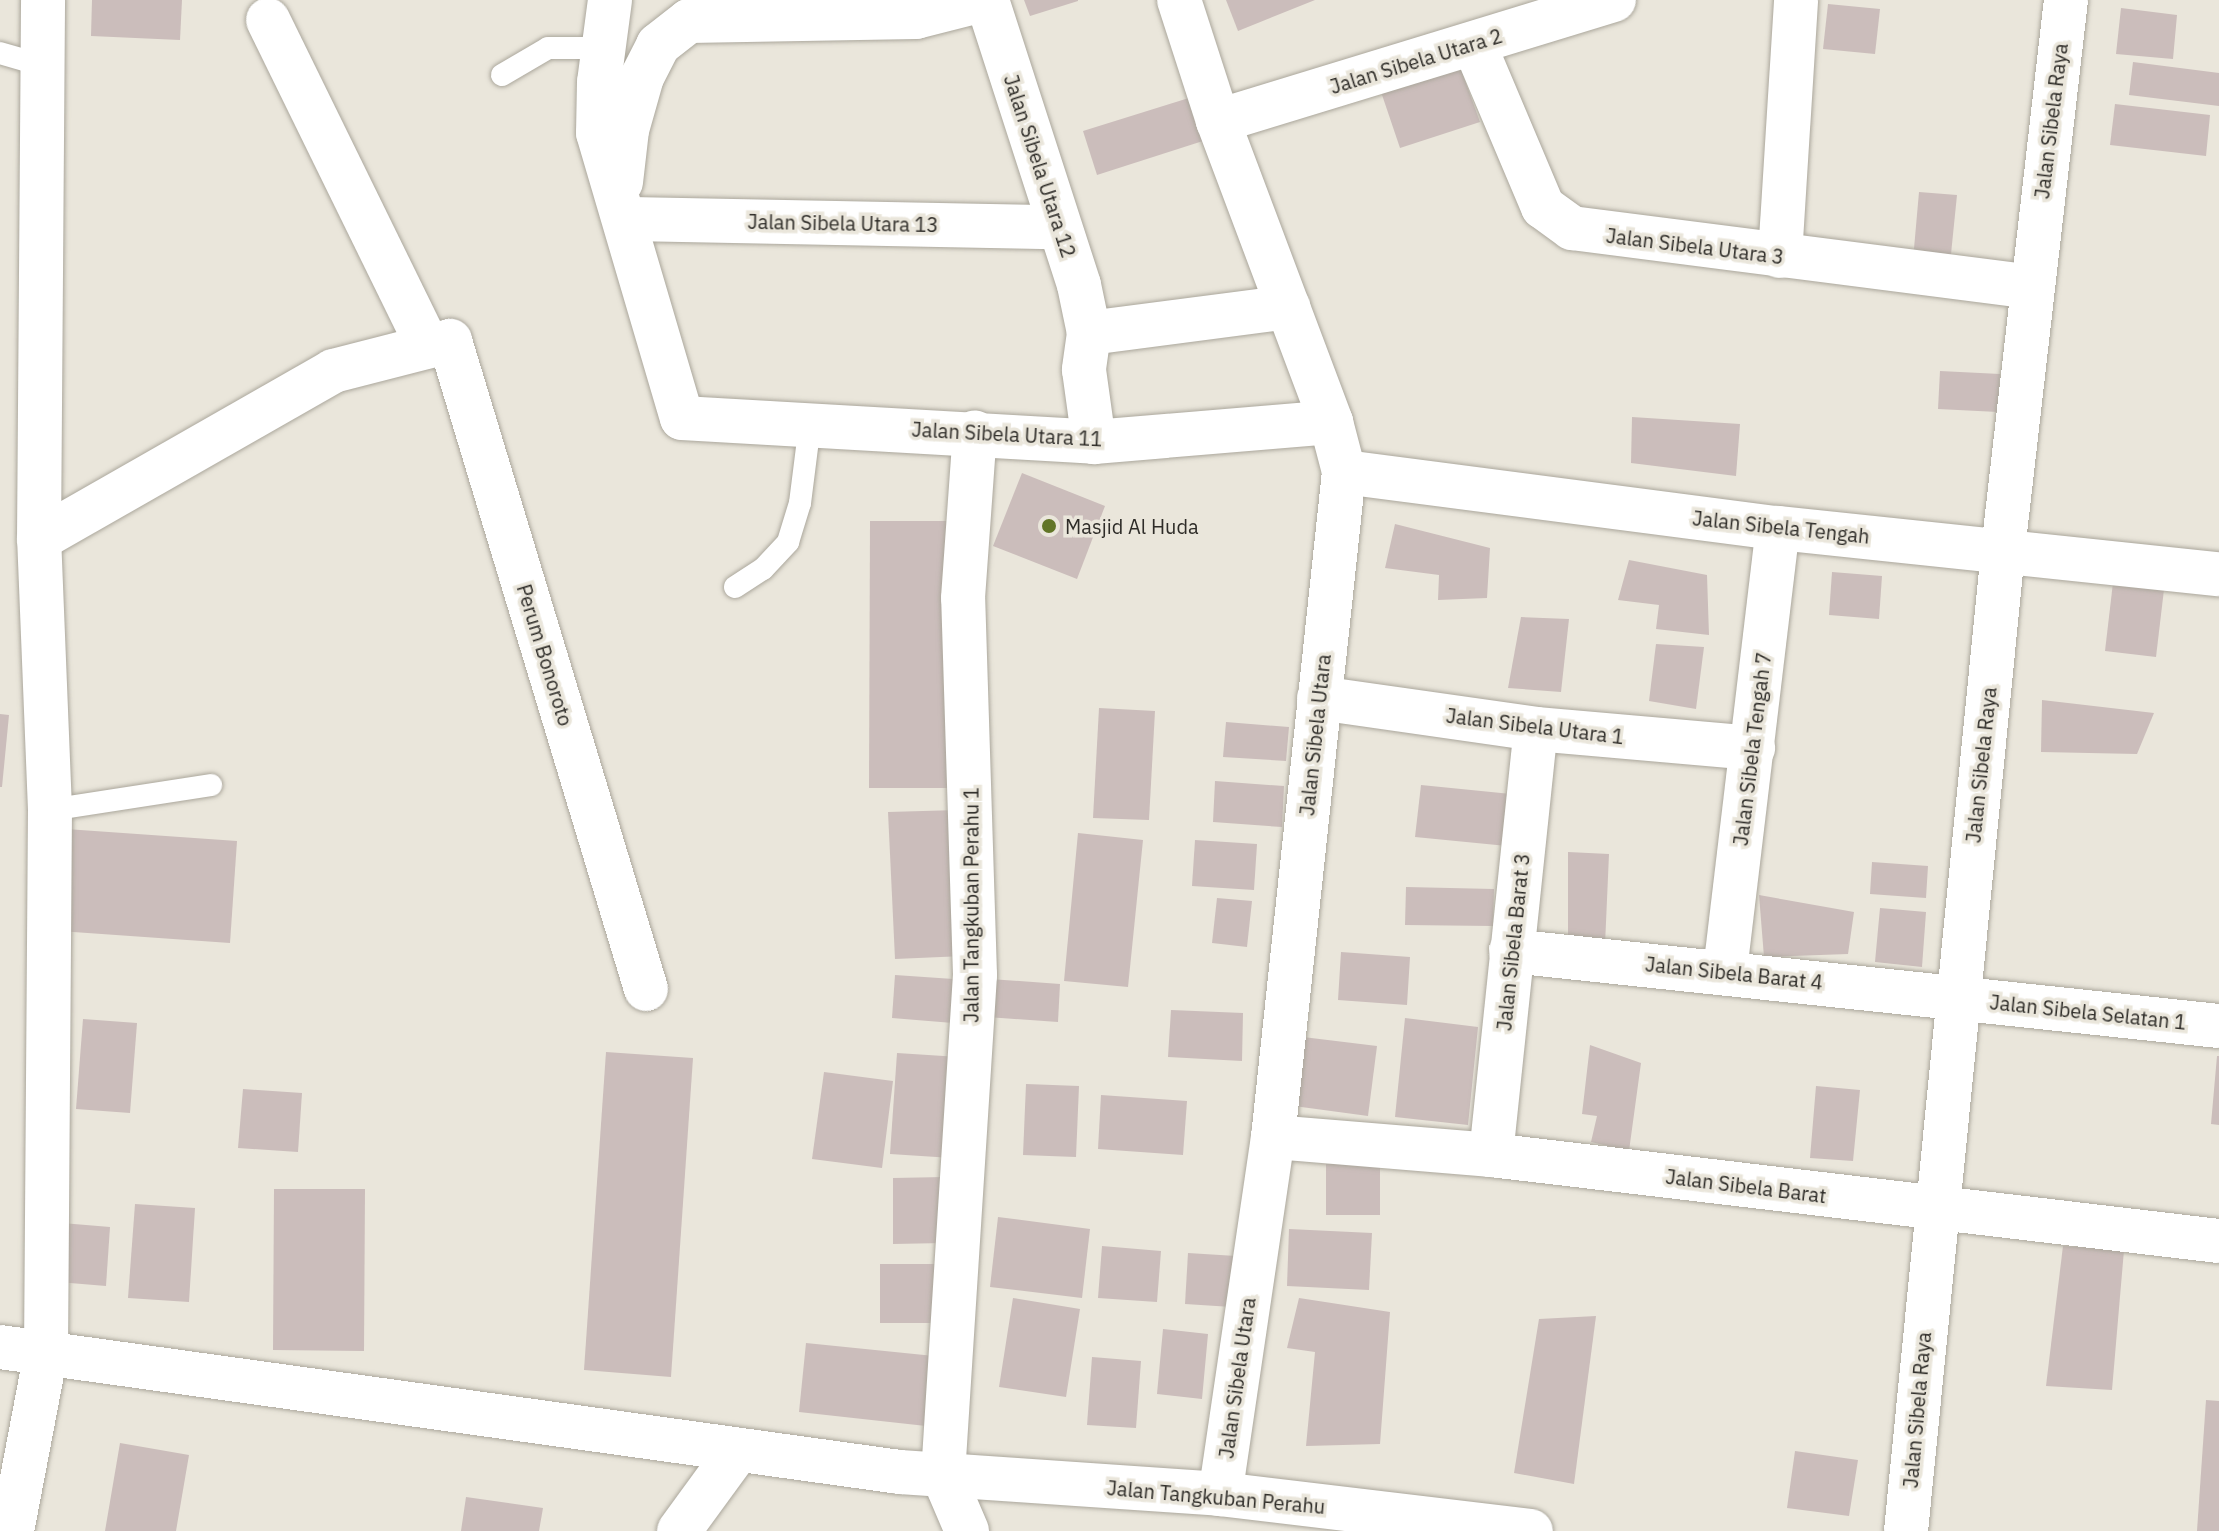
<!DOCTYPE html>
<html>
<head>
<meta charset="utf-8">
<style>
	body { margin:0 }
	#map { position:relative; width:2219px; height:1531px; overflow:hidden; background:#eae6db; font-family:"IBM Plex Sans",sans-serif }
	div>[style] { position:absolute }
	.building>* { inset:0; background:#cbbdbb }
	.roads { filter:drop-shadow(0 0 2px #aba79c) drop-shadow(0 0 2px #aba79c) }
	.service>* { height:22px; margin:-11px; padding:0 11px; transform-origin:11px; border-radius:11px; background:#fff }
	.minor>* { height:44px; margin:-22px; padding:0 22px; transform-origin:22px; border-radius:22px; background:#fff }
	.tertiary>* { height:44px; margin:-22px; padding:0 22px; transform-origin:22px; border-radius:22px; background:#fff }
	.secondary>* { height:44px; margin:-22px; padding:0 22px; transform-origin:22px; border-radius:22px; background:#fff }
	.dots>* { width:22px; height:22px; translate:-50% -50%; box-sizing:border-box; border:4px solid #eae6db; border-radius:50% }
	span { translate:-50% -50%; white-space:nowrap; text-align:center; line-height:1.15; -webkit-text-stroke:7px #eae6db; paint-order:stroke }
	.street-label { font-size:20px; color:#2e2c28 }
	.poi-label { font-size:20px; color:#2e2c28 }
	.left { translate:0 -50%; text-align:left }
</style>
</head>
<body>
<div id="map">
	<div class="building">
		<div style="clip-path:polygon(92px 0,182px 0,180px 40px,91px 36px)"></div>
		<div style="clip-path:polygon(1024px 0,1078px 0,1078px 1px,1030px 16px)"></div>
		<div style="clip-path:polygon(1226px 0,1315px 0,1238px 31px)"></div>
		<div style="clip-path:polygon(1828px 4px,1880px 9px,1875px 54px,1823px 49px)"></div>
		<div style="clip-path:polygon(2121px 8px,2177px 15px,2173px 59px,2116px 54px)"></div>
		<div style="clip-path:polygon(1458px 61px,1480px 122px,1400px 148px,1378px 83px)"></div>
		<div style="clip-path:polygon(2133px 62px,2219px 73px,2219px 106px,2129px 95px)"></div>
		<div style="clip-path:polygon(1192px 97px,1206px 140px,1097px 175px,1083px 131px)"></div>
		<div style="clip-path:polygon(2115px 104px,2210px 115px,2206px 156px,2110px 145px)"></div>
		<div style="clip-path:polygon(1919px 192px,1957px 195px,1950px 264px,1913px 260px)"></div>
		<div style="clip-path:polygon(1940px 371px,2000px 374px,1998px 412px,1938px 409px)"></div>
		<div style="clip-path:polygon(1632px 417px,1740px 424px,1736px 476px,1631px 463px)"></div>
		<div style="clip-path:polygon(1022px 473px,1105px 506px,1077px 579px,993px 546px)"></div>
		<div style="clip-path:polygon(870px 521px,948px 521px,947px 788px,869px 788px)"></div>
		<div style="clip-path:polygon(1395px 524px,1490px 548px,1487px 598px,1438px 600px,1439px 575px,1385px 568px)"></div>
		<div style="clip-path:polygon(1629px 560px,1707px 575px,1709px 635px,1656px 629px,1659px 605px,1618px 600px)"></div>
		<div style="clip-path:polygon(1832px 572px,1882px 576px,1879px 619px,1829px 615px)"></div>
		<div style="clip-path:polygon(2114px 574px,2165px 581px,2156px 657px,2105px 651px)"></div>
		<div style="clip-path:polygon(1521px 617px,1569px 619px,1561px 692px,1508px 688px)"></div>
		<div style="clip-path:polygon(1656px 644px,1704px 647px,1696px 709px,1649px 701px)"></div>
		<div style="clip-path:polygon(2042px 700px,2154px 713px,2137px 754px,2041px 752px)"></div>
		<div style="clip-path:polygon(1099px 708px,1155px 711px,1149px 820px,1093px 818px)"></div>
		<div style="clip-path:polygon(0 714px,9px 715px,2px 787px,0 787px)"></div>
		<div style="clip-path:polygon(1226px 722px,1289px 727px,1286px 761px,1223px 757px)"></div>
		<div style="clip-path:polygon(1215px 781px,1284px 786px,1282px 827px,1213px 822px)"></div>
		<div style="clip-path:polygon(1421px 785px,1511px 794px,1507px 846px,1415px 837px)"></div>
		<div style="clip-path:polygon(958px 810px,964px 956px,895px 959px,888px 812px)"></div>
		<div style="clip-path:polygon(66px 829px,237px 841px,230px 943px,59px 931px)"></div>
		<div style="clip-path:polygon(1078px 833px,1143px 840px,1128px 987px,1064px 981px)"></div>
		<div style="clip-path:polygon(1195px 840px,1257px 844px,1254px 890px,1192px 886px)"></div>
		<div style="clip-path:polygon(1568px 852px,1609px 854px,1605px 945px,1568px 943px)"></div>
		<div style="clip-path:polygon(1872px 862px,1928px 866px,1926px 898px,1870px 894px)"></div>
		<div style="clip-path:polygon(1406px 887px,1494px 889px,1493px 926px,1405px 925px)"></div>
		<div style="clip-path:polygon(1759px 895px,1854px 912px,1848px 954px,1764px 957px)"></div>
		<div style="clip-path:polygon(1217px 898px,1252px 901px,1247px 947px,1212px 943px)"></div>
		<div style="clip-path:polygon(1880px 908px,1926px 912px,1922px 967px,1875px 962px)"></div>
		<div style="clip-path:polygon(1341px 952px,1410px 957px,1407px 1005px,1338px 1000px)"></div>
		<div style="clip-path:polygon(895px 975px,968px 980px,965px 1024px,892px 1018px)"></div>
		<div style="clip-path:polygon(990px 979px,1060px 984px,1058px 1022px,987px 1017px)"></div>
		<div style="clip-path:polygon(1171px 1010px,1243px 1013px,1242px 1061px,1168px 1057px)"></div>
		<div style="clip-path:polygon(1405px 1018px,1478px 1027px,1468px 1125px,1395px 1117px)"></div>
		<div style="clip-path:polygon(83px 1019px,137px 1023px,130px 1113px,76px 1109px)"></div>
		<div style="clip-path:polygon(1303px 1037px,1377px 1046px,1368px 1116px,1294px 1106px)"></div>
		<div style="clip-path:polygon(1590px 1045px,1641px 1063px,1629px 1151px,1591px 1142px,1597px 1116px,1582px 1114px)"></div>
		<div style="clip-path:polygon(606px 1052px,693px 1058px,671px 1377px,584px 1370px)"></div>
		<div style="clip-path:polygon(897px 1053px,959px 1057px,952px 1158px,890px 1154px)"></div>
		<div style="clip-path:polygon(2217px 1056px,2219px 1056px,2219px 1125px,2211px 1124px)"></div>
		<div style="clip-path:polygon(824px 1072px,893px 1081px,882px 1168px,812px 1159px)"></div>
		<div style="clip-path:polygon(1026px 1084px,1079px 1086px,1076px 1157px,1023px 1155px)"></div>
		<div style="clip-path:polygon(1816px 1086px,1860px 1090px,1853px 1161px,1810px 1158px)"></div>
		<div style="clip-path:polygon(243px 1089px,302px 1093px,298px 1152px,238px 1148px)"></div>
		<div style="clip-path:polygon(1101px 1095px,1187px 1101px,1183px 1155px,1098px 1149px)"></div>
		<div style="clip-path:polygon(1380px 1163px,1380px 1215px,1326px 1215px,1326px 1164px)"></div>
		<div style="clip-path:polygon(944px 1177px,944px 1243px,893px 1244px,893px 1178px)"></div>
		<div style="clip-path:polygon(274px 1189px,365px 1189px,364px 1351px,273px 1350px)"></div>
		<div style="clip-path:polygon(135px 1204px,195px 1208px,189px 1302px,128px 1298px)"></div>
		<div style="clip-path:polygon(998px 1217px,1090px 1229px,1082px 1298px,990px 1287px)"></div>
		<div style="clip-path:polygon(62px 1223px,110px 1227px,106px 1286px,58px 1282px)"></div>
		<div style="clip-path:polygon(1289px 1229px,1372px 1233px,1369px 1290px,1287px 1286px)"></div>
		<div style="clip-path:polygon(1102px 1246px,1161px 1251px,1157px 1302px,1098px 1298px)"></div>
		<div style="clip-path:polygon(2063px 1246px,2124px 1250px,2112px 1390px,2046px 1386px)"></div>
		<div style="clip-path:polygon(1188px 1253px,1236px 1256px,1232px 1307px,1185px 1304px)"></div>
		<div style="clip-path:polygon(880px 1264px,936px 1264px,936px 1323px,880px 1323px)"></div>
		<div style="clip-path:polygon(1013px 1298px,1080px 1309px,1066px 1397px,999px 1387px)"></div>
		<div style="clip-path:polygon(1299px 1298px,1390px 1312px,1380px 1444px,1306px 1446px,1315px 1352px,1287px 1348px)"></div>
		<div style="clip-path:polygon(1596px 1316px,1574px 1484px,1514px 1473px,1539px 1319px)"></div>
		<div style="clip-path:polygon(1163px 1329px,1208px 1334px,1202px 1399px,1157px 1394px)"></div>
		<div style="clip-path:polygon(806px 1343px,934px 1356px,926px 1426px,799px 1412px)"></div>
		<div style="clip-path:polygon(1092px 1357px,1141px 1361px,1136px 1428px,1087px 1425px)"></div>
		<div style="clip-path:polygon(2206px 1400px,2219px 1401px,2219px 1531px,2197px 1531px)"></div>
		<div style="clip-path:polygon(120px 1443px,189px 1455px,176px 1531px,105px 1531px)"></div>
		<div style="clip-path:polygon(1795px 1451px,1858px 1460px,1849px 1516px,1787px 1508px)"></div>
		<div style="clip-path:polygon(466px 1497px,543px 1508px,539px 1531px,461px 1531px)"></div>
	</div>
	<div class="roads">
		<div class="service">
			<div style="left:0;top:53px;width:47px;rotate:16.1deg"></div>
			<div style="left:502px;top:75px;width:53px;rotate:-30.4deg"></div>
			<div style="left:548px;top:48px;width:56px"></div>
			<div style="left:735px;top:587px;width:33px;rotate:-33deg"></div>
			<div style="left:763px;top:569px;width:37px;rotate:-47deg"></div>
			<div style="left:788px;top:542px;width:41px;rotate:-72.9deg"></div>
			<div style="left:800px;top:503px;width:80px;rotate:-82.8deg"></div>
			<div style="left:50px;top:810px;width:163px;rotate:-8.8deg"></div>
		</div>
		<div class="minor">
			<div style="left:610px;top:0;width:83px;rotate:97.6deg"></div>
			<div style="left:599px;top:82px;width:51px;rotate:91.1deg"></div>
			<div style="left:598px;top:133px;width:297px;rotate:73.6deg"></div>
			<div style="left:682px;top:418px;width:413px;rotate:3.3deg"></div>
			<div style="left:1094px;top:442px;width:238px;rotate:-4.8deg"></div>
			<div style="left:987px;top:0;width:299px;rotate:72.1deg"></div>
			<div style="left:1079px;top:285px;width:49px;rotate:78.2deg"></div>
			<div style="left:1089px;top:333px;width:37px;rotate:98deg"></div>
			<div style="left:1084px;top:370px;width:73px;rotate:82.1deg"></div>
			<div style="left:1179px;top:0;width:127px;rotate:72.1deg"></div>
			<div style="left:1218px;top:121px;width:322px;rotate:69.4deg"></div>
			<div style="left:1331px;top:422px;width:52px;rotate:75.4deg"></div>
			<div style="left:1344px;top:472px;width:669px;rotate:96.09deg"></div>
			<div style="left:1273px;top:1137px;width:361px;rotate:98.4deg"></div>
			<div style="left:268px;top:20px;width:363px;rotate:63.9deg"></div>
			<div style="left:1474px;top:44px;width:177px;rotate:67.1deg"></div>
			<div style="left:1543px;top:207px;width:36px;rotate:36deg"></div>
			<div style="left:1572px;top:228px;width:463px;rotate:7.3deg"></div>
			<div style="left:1218px;top:121px;width:414px;rotate:-17deg"></div>
			<div style="left:621px;top:182px;width:52px;rotate:-83.4deg"></div>
			<div style="left:627px;top:130px;width:55px;rotate:-74.2deg"></div>
			<div style="left:642px;top:77px;width:36px;rotate:-63deg"></div>
			<div style="left:658px;top:45px;width:39px;rotate:-38deg"></div>
			<div style="left:689px;top:21px;width:227px;rotate:-1deg"></div>
			<div style="left:916px;top:17px;width:68px;rotate:-14.4deg"></div>
			<div style="left:627px;top:219px;width:431px;rotate:1.1deg"></div>
			<div style="left:1780px;top:256px;width:256px;rotate:-86.4deg"></div>
			<div style="left:1089px;top:333px;width:201px;rotate:-7.4deg"></div>
			<div style="left:1344px;top:472px;width:438px;rotate:7.4deg"></div>
			<div style="left:1778px;top:528px;width:443px;rotate:6deg"></div>
			<div style="left:39px;top:539px;width:339px;rotate:-29.7deg"></div>
			<div style="left:333px;top:371px;width:121px;rotate:-14.4deg"></div>
			<div style="left:450px;top:341px;width:677px;rotate:73.17deg"></div>
			<div style="left:1319px;top:698px;width:219px;rotate:8.1deg"></div>
			<div style="left:1536px;top:729px;width:218px;rotate:5deg"></div>
			<div style="left:1511px;top:951px;width:712px;rotate:6.05deg"></div>
			<div style="left:1725px;top:971px;width:446px;rotate:-83.2deg"></div>
			<div style="left:1273px;top:1137px;width:219px;rotate:4.7deg"></div>
			<div style="left:1491px;top:1155px;width:733px;rotate:6.74deg"></div>
			<div style="left:1491px;top:1155px;width:428px;rotate:-84deg"></div>
			<div style="left:12px;top:1531px;width:181px;rotate:-79.2deg"></div>
			<div style="left:46px;top:1353px;width:543px;rotate:-89.58deg"></div>
			<div style="left:50px;top:810px;width:271px;rotate:-92.3deg"></div>
			<div style="left:39px;top:539px;width:539px;rotate:-89.57deg"></div>
			<div style="left:679px;top:1531px;width:100px;rotate:-53.9deg"></div>
			<div style="left:967px;top:1531px;width:61px;rotate:-113.2deg"></div>
			<div style="left:943px;top:1475px;width:501px;rotate:-86.34deg"></div>
			<div style="left:975px;top:975px;width:377px;rotate:-91.8deg"></div>
			<div style="left:963px;top:598px;width:166px;rotate:-85.9deg"></div>
		</div>
		<div class="tertiary">
			<div style="left:1906px;top:1531px;width:986px;rotate:-84.35deg"></div>
			<div style="left:2003px;top:550px;width:554px;rotate:-83.47deg"></div>
		</div>
		<div class="secondary">
			<div style="left:0;top:1347px;width:909px;rotate:7.91deg"></div>
			<div style="left:900px;top:1472px;width:321px;rotate:3.9deg"></div>
			<div style="left:1220px;top:1494px;width:313px;rotate:6.8deg"></div>
		</div>
	</div>
	<div class="dots">
		<div style="left:1049px;top:526px;background:#627627"></div>
	</div>
	<div class="street-label">
		<span style="left:1416px;top:61px;rotate:-17deg">Jalan Sibela Utara 2</span>
		<span style="left:2051px;top:121px;rotate:-83deg">Jalan Sibela Raya</span>
		<span style="left:1040px;top:166px;rotate:72deg">Jalan Sibela Utara 12</span>
		<span style="left:843px;top:223px;rotate:1deg">Jalan Sibela Utara 13</span>
		<span style="left:1695px;top:246px;rotate:7deg">Jalan Sibela Utara 3</span>
		<span style="left:1007px;top:434px;rotate:3deg">Jalan Sibela Utara 11</span>
		<span style="left:1781px;top:527px;rotate:6deg">Jalan Sibela Tengah</span>
		<span style="left:545px;top:655px;rotate:73deg">Perum Bonoroto</span>
		<span style="left:1535px;top:726px;rotate:7deg">Jalan Sibela Utara 1</span>
		<span style="left:1315px;top:735px;rotate:-84deg">Jalan Sibela Utara</span>
		<span style="left:1752px;top:749px;rotate:-83deg">Jalan Sibela Tengah 7</span>
		<span style="left:1981px;top:765px;rotate:-84deg">Jalan Sibela Raya</span>
		<span style="left:971px;top:905px;rotate:-90deg">Jalan Tangkuban Perahu 1</span>
		<span style="left:1513px;top:942px;rotate:-84deg">Jalan Sibela Barat 3</span>
		<span style="left:1734px;top:973px;rotate:6deg">Jalan Sibela Barat 4</span>
		<span style="left:2088px;top:1012px;rotate:6deg">Jalan Sibela Selatan 1</span>
		<span style="left:1746px;top:1186px;rotate:7deg">Jalan Sibela Barat</span>
		<span style="left:1237px;top:1378px;rotate:-82deg">Jalan Sibela Utara</span>
		<span style="left:1917px;top:1410px;rotate:-85deg">Jalan Sibela Raya</span>
		<span style="left:1216px;top:1497px;rotate:5deg">Jalan Tangkuban Perahu</span>
	</div>
	<div class="poi-label">
		<span class="left" style="left:1065px;top:526px">Masjid Al Huda</span>
	</div>
</div>
</body>
</html>
